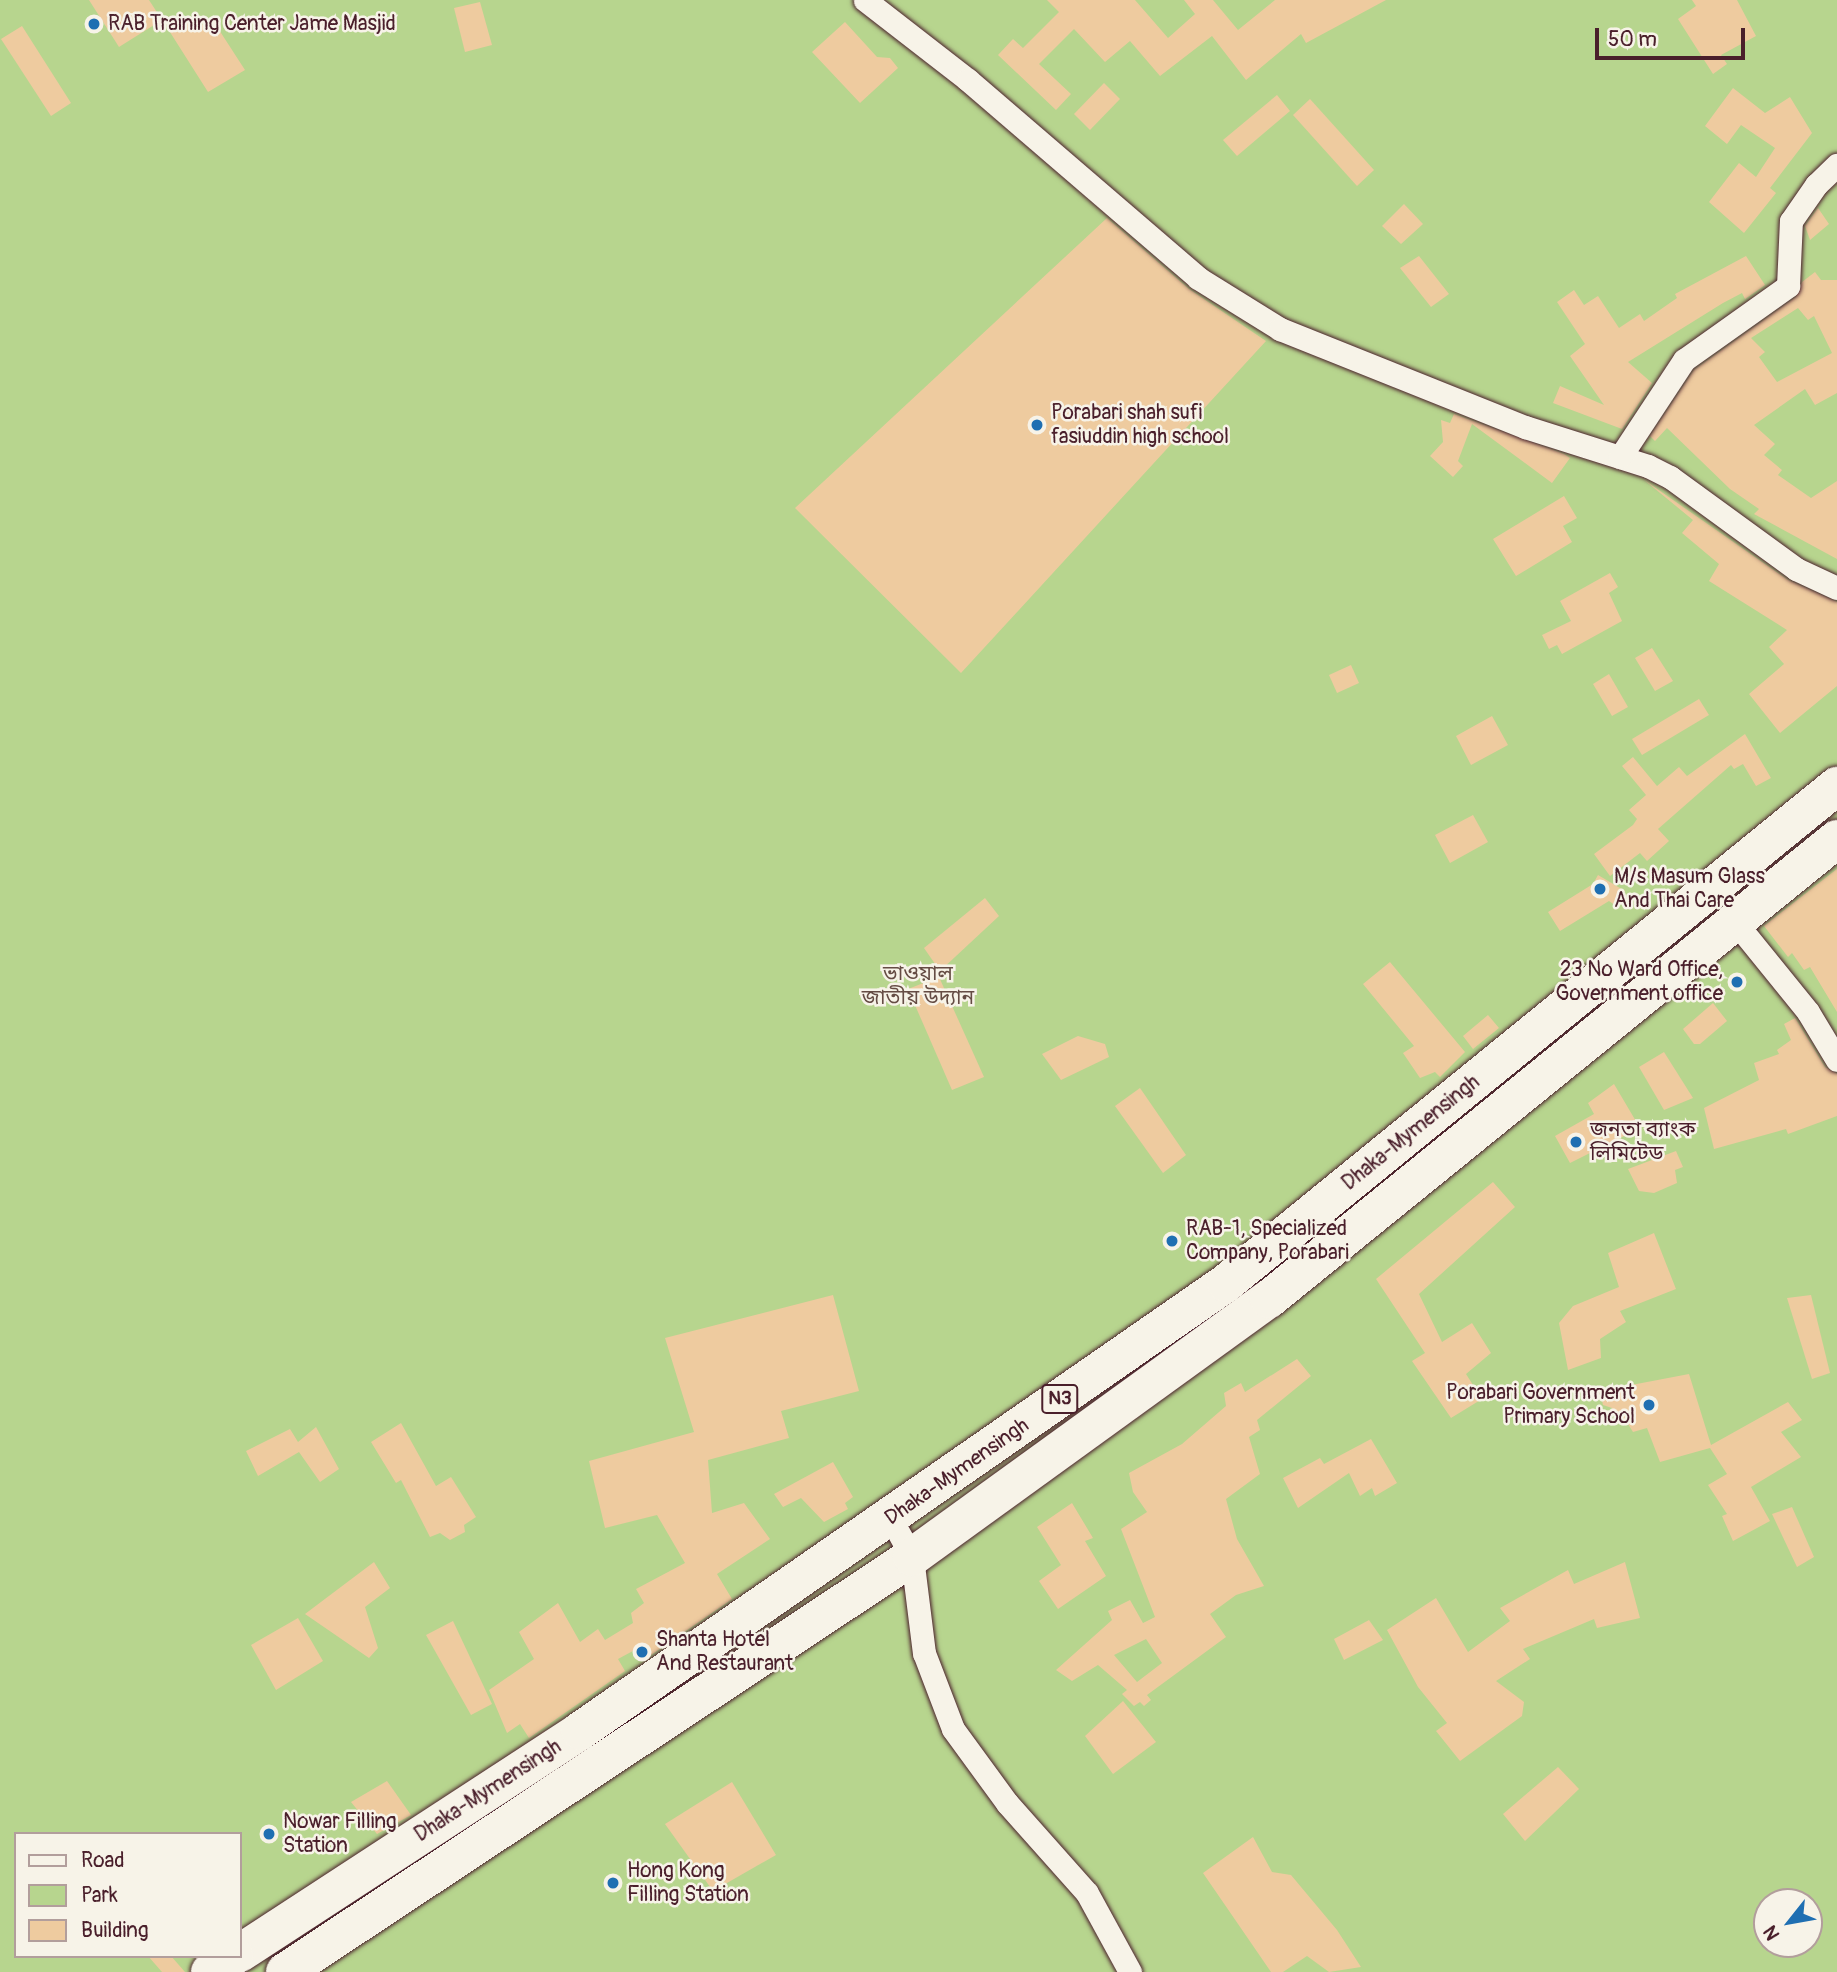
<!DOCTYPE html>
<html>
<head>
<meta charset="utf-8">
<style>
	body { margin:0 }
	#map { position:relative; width:1837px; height:1972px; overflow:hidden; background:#f7f3e8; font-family:Pangolin,"Noto Sans Bengali",sans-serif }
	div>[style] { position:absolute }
	.green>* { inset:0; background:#b7d58e }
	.building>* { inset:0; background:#eecb9f }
	.roads { filter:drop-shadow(0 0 2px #4a1f2b) drop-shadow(0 0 2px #4a1f2b) }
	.street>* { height:23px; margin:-11.5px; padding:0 11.5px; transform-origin:11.5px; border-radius:11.5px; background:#f7f3e8 }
	.highway>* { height:38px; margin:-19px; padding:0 19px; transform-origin:19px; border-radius:19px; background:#f7f3e8 }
	.dots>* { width:19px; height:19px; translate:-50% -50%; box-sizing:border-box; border:4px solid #f7f3e8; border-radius:50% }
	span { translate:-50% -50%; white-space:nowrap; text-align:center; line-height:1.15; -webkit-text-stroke:5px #f7f3e8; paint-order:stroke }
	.shield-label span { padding:2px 5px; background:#f7f3e8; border:2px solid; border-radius:5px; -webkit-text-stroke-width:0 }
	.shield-label { font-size:19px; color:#4a1f2b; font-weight:700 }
	.poi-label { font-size:21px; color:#4a1f2b }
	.left { translate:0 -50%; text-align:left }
	.right { translate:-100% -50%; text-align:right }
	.park-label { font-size:21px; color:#654c44 }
	.street-label { font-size:21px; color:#4a1f2b }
	.legend { position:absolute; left:14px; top:1832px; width:228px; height:126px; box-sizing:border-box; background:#f7f3e8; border:2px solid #b29e9c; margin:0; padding:9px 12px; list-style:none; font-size:21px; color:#4a1f2b }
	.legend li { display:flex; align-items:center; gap:14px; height:35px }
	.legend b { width:35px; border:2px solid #b29e9c }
	.north { position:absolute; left:1753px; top:1888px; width:70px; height:70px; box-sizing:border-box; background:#f7f3e8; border:2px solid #b29e9c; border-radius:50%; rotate:239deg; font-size:19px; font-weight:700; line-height:28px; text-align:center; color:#4a1f2b }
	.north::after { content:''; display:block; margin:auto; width:24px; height:32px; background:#1f6fb2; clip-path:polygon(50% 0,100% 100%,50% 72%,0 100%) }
	.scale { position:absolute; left:1595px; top:28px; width:150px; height:32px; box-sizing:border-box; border:4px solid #4a1f2b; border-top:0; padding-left:9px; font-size:21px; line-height:24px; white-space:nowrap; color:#4a1f2b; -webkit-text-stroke:5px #f7f3e8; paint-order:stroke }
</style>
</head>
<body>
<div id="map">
	<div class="green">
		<div style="clip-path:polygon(evenodd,0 0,1837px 0,1837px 1972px,0 1972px,0 0,16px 1834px,240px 1834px,240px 1956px,16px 1956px,16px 1834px,0 0,1767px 1902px,1809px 1902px,1809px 1944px,1767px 1944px,1767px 1902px)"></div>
	</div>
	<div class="building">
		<div style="clip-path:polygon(89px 0,149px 0,162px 20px,119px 47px)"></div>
		<div style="clip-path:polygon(1047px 0,1135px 0,1168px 38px,1195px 14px,1184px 0,1213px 0,1238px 30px,1275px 0,1386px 0,1306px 43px,1301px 34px,1246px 80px,1212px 36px,1160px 76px,1130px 41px,1105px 62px,1074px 29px,1039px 64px,1071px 94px,1056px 110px,998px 55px,1013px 39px,1023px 48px,1059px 12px)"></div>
		<div style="clip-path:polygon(1692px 0,1737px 0,1756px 36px,1721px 55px,1727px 64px,1713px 74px,1678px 19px,1696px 6px)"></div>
		<div style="clip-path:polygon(480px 2px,492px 45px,465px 52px,454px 8px)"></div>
		<div style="clip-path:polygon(186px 18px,194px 30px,212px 19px,245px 70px,208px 92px,168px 29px)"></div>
		<div style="clip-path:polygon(845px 22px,877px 57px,890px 58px,898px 68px,860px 103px,812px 52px)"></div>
		<div style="clip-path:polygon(22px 26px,71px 103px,51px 116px,1px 39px)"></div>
		<div style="clip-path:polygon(1104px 83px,1120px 99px,1090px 130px,1074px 114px)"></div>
		<div style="clip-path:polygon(1733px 88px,1765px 113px,1790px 97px,1812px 133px,1770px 188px,1776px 193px,1744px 233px,1709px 202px,1739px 163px,1756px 177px,1775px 148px,1741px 125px,1727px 144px,1705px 126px)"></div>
		<div style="clip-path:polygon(1277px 95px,1290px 111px,1237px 156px,1223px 140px)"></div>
		<div style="clip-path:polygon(1310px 99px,1374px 170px,1357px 186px,1293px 115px)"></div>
		<div style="clip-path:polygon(1404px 204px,1423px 224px,1401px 244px,1382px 226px)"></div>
		<div style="clip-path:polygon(1818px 208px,1829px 224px,1810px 240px,1805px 226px)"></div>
		<div style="clip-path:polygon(1107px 218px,1189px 289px,1266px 341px,961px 673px,795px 508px)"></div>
		<div style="clip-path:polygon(1419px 256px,1449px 294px,1431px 307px,1400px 268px)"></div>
		<div style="clip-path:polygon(1746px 256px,1765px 285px,1745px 299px,1742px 293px,1723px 303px,1628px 362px,1652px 383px,1622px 429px,1553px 403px,1560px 386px,1604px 405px,1570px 356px,1585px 344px,1557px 302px,1574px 290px,1584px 305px,1598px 296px,1619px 328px,1640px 314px,1644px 321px,1677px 298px,1675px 294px)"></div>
		<div style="clip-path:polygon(evenodd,1815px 272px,1821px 280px,1837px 280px,1837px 393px,1815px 405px,1805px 389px,1754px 425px,1775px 444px,1764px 455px,1782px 470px,1778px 475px,1811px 498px,1837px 481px,1837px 559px,1754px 514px,1759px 509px,1730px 489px,1667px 428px,1655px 441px,1650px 436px,1694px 370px,1796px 297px,1802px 282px,1815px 272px,1798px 308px,1808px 320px,1814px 316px,1832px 353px,1777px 382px,1759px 357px,1765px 352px,1751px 338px,1798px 308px)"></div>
		<div style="clip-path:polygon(1454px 414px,1564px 454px,1570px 458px,1552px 483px,1472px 424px,1458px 461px,1463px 466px,1453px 477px,1430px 456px,1443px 442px,1441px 420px,1450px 423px)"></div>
		<div style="clip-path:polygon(1643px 479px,1788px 580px,1837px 602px,1837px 686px,1780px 733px,1749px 694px,1784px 664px,1769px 647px,1787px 630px,1709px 581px,1719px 564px,1682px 533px,1693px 520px)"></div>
		<div style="clip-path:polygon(1564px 496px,1577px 518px,1563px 526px,1572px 542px,1516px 576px,1493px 539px)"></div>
		<div style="clip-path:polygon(1610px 573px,1618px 587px,1609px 593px,1622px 621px,1562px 654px,1557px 645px,1549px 649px,1542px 635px,1571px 621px,1560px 601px)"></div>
		<div style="clip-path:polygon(1652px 648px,1673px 681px,1655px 691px,1635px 658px)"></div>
		<div style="clip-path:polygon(1351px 665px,1359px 683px,1337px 693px,1329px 675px)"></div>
		<div style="clip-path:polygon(1609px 674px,1628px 707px,1612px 716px,1593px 684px)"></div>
		<div style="clip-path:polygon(1699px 699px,1709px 715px,1642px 755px,1632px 739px)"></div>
		<div style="clip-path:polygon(1492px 716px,1508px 745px,1471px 765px,1456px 736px)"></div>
		<div style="clip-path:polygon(1745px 734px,1771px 778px,1756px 786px,1743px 764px,1734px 769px,1731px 765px,1658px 829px,1669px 841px,1647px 861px,1640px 853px,1610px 876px,1594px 854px,1633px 825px,1637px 819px,1629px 810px,1646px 795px,1622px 766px,1633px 757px,1657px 786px,1679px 767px,1687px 776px)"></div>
		<div style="clip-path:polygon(1473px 815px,1488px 842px,1450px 863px,1435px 835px)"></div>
		<div style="clip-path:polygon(1837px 869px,1837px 1012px,1810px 967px,1804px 970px,1792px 953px,1788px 957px,1764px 926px)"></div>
		<div style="clip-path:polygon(1598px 875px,1625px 891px,1616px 906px,1609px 901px,1560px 931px,1548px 912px,1593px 884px)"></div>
		<div style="clip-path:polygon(985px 898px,999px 916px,940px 971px,924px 948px)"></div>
		<div style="clip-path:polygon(1390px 962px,1465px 1052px,1440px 1077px,1435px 1072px,1420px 1078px,1403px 1053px,1414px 1046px,1363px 984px)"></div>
		<div style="clip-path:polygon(939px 977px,984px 1077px,952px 1090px,908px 989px)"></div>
		<div style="clip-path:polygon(1713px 1003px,1727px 1021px,1700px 1044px,1694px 1044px,1683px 1029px)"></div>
		<div style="clip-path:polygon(1488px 1015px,1499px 1028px,1473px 1049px,1463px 1036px)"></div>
		<div style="clip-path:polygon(1795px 1018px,1825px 1067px,1837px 1074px,1837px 1116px,1788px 1134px,1786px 1129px,1714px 1149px,1704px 1108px,1759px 1080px,1754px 1063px,1779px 1054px,1777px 1050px,1791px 1040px,1784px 1024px)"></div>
		<div style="clip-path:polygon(1078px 1036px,1105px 1044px,1109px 1057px,1061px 1080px,1042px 1054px)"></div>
		<div style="clip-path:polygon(1664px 1052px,1693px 1098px,1664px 1110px,1639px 1067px)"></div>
		<div style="clip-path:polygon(1614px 1084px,1640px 1128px,1570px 1163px,1555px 1136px,1594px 1114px,1588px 1103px)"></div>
		<div style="clip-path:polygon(1140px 1088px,1186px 1155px,1163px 1173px,1115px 1106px)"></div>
		<div style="clip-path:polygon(1676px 1151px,1683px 1167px,1675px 1170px,1677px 1183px,1654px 1193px,1639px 1191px,1628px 1169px)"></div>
		<div style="clip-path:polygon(1493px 1182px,1515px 1207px,1419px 1294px,1442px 1342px,1472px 1323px,1491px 1353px,1466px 1374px,1482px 1399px,1451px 1418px,1412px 1361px,1425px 1353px,1376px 1279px)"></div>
		<div style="clip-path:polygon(1654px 1233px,1676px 1289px,1620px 1311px,1626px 1322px,1600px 1339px,1601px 1358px,1568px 1370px,1559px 1323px,1573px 1306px,1619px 1287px,1608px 1253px)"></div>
		<div style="clip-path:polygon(833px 1295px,859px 1391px,781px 1411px,789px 1438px,708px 1460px,712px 1513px,744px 1503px,770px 1539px,717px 1574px,732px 1599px,651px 1655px,644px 1645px,618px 1659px,625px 1671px,529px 1738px,520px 1724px,507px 1733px,489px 1690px,534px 1659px,519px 1632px,558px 1603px,580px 1642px,598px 1629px,605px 1640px,633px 1623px,631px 1613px,644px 1603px,636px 1589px,685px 1563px,657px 1515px,605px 1528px,589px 1461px,694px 1432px,665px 1338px)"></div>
		<div style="clip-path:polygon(1811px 1295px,1830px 1373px,1812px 1379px,1787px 1298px)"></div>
		<div style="clip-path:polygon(evenodd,1297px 1359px,1311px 1376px,1257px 1420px,1260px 1430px,1249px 1437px,1260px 1474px,1226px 1499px,1237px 1539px,1264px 1586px,1236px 1595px,1210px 1614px,1226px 1637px,1147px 1695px,1151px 1700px,1144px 1706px,1140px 1702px,1134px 1706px,1122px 1694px,1127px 1690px,1098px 1665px,1072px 1681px,1056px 1670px,1112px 1620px,1108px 1611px,1130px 1600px,1143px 1623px,1155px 1617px,1121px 1529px,1147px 1512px,1133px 1492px,1129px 1473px,1182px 1444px,1226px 1406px,1224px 1393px,1241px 1383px,1245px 1392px,1297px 1359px,1146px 1639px,1162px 1663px,1137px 1682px,1114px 1655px,1146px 1639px)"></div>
		<div style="clip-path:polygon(1689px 1374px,1711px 1445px,1788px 1402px,1802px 1420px,1781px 1432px,1801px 1457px,1751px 1487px,1770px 1521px,1733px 1541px,1722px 1516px,1727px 1514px,1708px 1485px,1727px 1474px,1710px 1448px,1660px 1462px,1647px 1428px,1633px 1432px,1628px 1424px,1617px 1423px,1612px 1408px,1603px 1405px,1600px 1391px)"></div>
		<div style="clip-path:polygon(401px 1423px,436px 1486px,451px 1477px,476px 1517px,464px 1525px,465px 1532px,450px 1540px,440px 1533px,430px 1537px,401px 1480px,396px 1483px,371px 1442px)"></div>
		<div style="clip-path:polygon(316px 1427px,339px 1469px,320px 1482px,299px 1452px,258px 1476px,246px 1451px,290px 1429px,298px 1442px)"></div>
		<div style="clip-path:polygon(1371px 1439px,1397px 1483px,1375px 1496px,1372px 1488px,1360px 1496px,1349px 1473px,1298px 1508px,1283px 1478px,1320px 1458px,1324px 1464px)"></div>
		<div style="clip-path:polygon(833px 1462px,853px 1497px,845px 1503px,848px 1509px,824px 1522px,801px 1498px,783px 1507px,774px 1494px)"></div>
		<div style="clip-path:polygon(1072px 1503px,1093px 1538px,1085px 1541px,1106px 1576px,1058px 1609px,1039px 1581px,1061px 1565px,1037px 1527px)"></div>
		<div style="clip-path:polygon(1792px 1507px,1814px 1557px,1797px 1567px,1772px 1514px)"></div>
		<div style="clip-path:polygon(374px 1562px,390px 1588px,365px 1607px,378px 1648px,369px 1658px,305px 1614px)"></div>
		<div style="clip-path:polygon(1625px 1562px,1640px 1618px,1597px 1628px,1594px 1619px,1523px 1649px,1530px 1659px,1496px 1681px,1524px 1702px,1522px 1716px,1460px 1761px,1436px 1731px,1447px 1723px,1418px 1687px,1387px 1630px,1436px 1598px,1468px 1652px,1510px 1621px,1500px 1608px,1568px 1570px,1574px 1584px)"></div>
		<div style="clip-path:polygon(298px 1618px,323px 1661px,276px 1690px,251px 1645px)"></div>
		<div style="clip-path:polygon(1369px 1620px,1383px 1640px,1344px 1660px,1334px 1639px)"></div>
		<div style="clip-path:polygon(453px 1621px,492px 1704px,471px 1715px,426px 1635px)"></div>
		<div style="clip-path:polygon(1123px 1701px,1156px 1742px,1113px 1774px,1085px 1736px)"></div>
		<div style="clip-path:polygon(1558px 1767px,1579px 1789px,1525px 1841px,1503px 1814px)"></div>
		<div style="clip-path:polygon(387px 1781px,411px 1815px,377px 1834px,351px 1802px)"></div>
		<div style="clip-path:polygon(732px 1782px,776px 1855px,713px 1891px,665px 1824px)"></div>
		<div style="clip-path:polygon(1253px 1837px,1272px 1872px,1291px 1875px,1337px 1930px,1361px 1967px,1329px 1972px,1307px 1956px,1283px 1972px,1271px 1972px,1203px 1873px)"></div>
		<div style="clip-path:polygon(148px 1956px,171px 1956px,185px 1972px,162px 1972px)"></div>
	</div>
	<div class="roads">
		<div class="street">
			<div style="left:865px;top:0;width:130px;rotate:37.8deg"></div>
			<div style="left:968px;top:80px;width:303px;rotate:40.7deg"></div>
			<div style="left:1198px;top:278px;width:97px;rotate:31.9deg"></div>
			<div style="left:1280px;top:329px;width:264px;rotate:21.8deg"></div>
			<div style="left:1525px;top:427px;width:129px;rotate:17.6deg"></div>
			<div style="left:1648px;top:466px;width:25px;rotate:27deg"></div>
			<div style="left:1670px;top:477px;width:156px;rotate:36.1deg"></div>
			<div style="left:1796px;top:569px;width:45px;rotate:24.9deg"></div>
			<div style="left:1620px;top:457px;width:116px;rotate:-56.6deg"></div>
			<div style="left:1684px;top:360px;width:128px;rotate:-35.4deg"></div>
			<div style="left:1788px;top:286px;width:65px;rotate:-87.4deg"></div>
			<div style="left:1791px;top:221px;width:44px;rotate:-55.2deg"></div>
			<div style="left:1816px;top:185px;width:29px;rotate:-44deg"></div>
			<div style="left:1736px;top:923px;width:114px;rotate:51deg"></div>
			<div style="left:1808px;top:1012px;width:56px;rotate:58.9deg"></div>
			<div style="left:891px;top:1519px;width:43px;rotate:61.1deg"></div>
			<div style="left:912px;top:1557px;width:97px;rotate:82.9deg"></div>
			<div style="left:924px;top:1653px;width:81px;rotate:69.1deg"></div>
			<div style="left:953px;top:1729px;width:92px;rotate:53.9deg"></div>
			<div style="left:1007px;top:1803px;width:120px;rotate:48.4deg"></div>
			<div style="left:1087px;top:1893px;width:90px;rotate:61.4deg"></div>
		</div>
		<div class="highway">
			<div style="left:240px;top:1953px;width:406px;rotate:-33.1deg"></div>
			<div style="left:580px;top:1731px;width:786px;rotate:-34.74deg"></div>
			<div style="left:1226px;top:1283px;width:788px;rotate:-39.13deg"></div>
			<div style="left:210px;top:1972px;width:29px;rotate:-34deg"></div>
			<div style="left:285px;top:1972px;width:752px;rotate:-33.5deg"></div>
			<div style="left:912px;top:1557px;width:440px;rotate:-35.9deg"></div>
			<div style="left:1269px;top:1299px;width:731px;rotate:-39deg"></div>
		</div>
	</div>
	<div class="dots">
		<div style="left:94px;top:24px;background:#1f6fb2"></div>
		<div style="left:1037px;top:425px;background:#1f6fb2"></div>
		<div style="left:1600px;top:889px;background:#1f6fb2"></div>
		<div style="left:1737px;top:982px;background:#1f6fb2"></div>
		<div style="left:1576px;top:1142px;background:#1f6fb2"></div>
		<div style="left:1172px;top:1241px;background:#1f6fb2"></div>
		<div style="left:1649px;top:1405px;background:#1f6fb2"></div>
		<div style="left:642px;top:1652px;background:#1f6fb2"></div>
		<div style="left:269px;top:1834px;background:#1f6fb2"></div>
		<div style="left:613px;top:1883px;background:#1f6fb2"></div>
	</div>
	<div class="shield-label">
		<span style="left:1060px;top:1399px">N3</span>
	</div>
	<div class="poi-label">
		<span class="left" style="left:108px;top:24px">RAB Training Center Jame Masjid</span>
		<span class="left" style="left:1051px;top:425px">Porabari shah sufi<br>fasiuddin high school</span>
		<span class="left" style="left:1614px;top:889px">M/s Masum Glass<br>And Thai Care</span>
		<span class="right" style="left:1723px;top:982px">23 No Ward Office,<br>Government office</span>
		<span class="left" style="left:1590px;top:1142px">জনতা ব্যাংক<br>লিমিটেড</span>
		<span class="left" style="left:1186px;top:1241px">RAB-1, Specialized<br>Company, Porabari</span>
		<span class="right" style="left:1635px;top:1405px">Porabari Government<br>Primary School</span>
		<span class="left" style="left:656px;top:1652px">Shanta Hotel<br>And Restaurant</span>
		<span class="left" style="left:283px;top:1834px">Nowar Filling<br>Station</span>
		<span class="left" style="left:627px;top:1883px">Hong Kong<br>Filling Station</span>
	</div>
	<div class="park-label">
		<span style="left:918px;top:986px">ভাওয়াল<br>জাতীয় উদ্যান</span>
	</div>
	<div class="street-label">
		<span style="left:1411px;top:1133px;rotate:-39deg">Dhaka-Mymensingh</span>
		<span style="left:957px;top:1472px;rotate:-35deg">Dhaka-Mymensingh</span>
		<span style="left:488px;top:1791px;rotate:-33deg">Dhaka-Mymensingh</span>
	</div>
	<ul class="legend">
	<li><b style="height:9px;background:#f7f3e8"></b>Road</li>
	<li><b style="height:19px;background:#b7d58e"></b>Park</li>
	<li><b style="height:19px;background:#eecb9f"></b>Building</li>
	</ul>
	<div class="north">N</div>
	<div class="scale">50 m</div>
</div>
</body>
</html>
